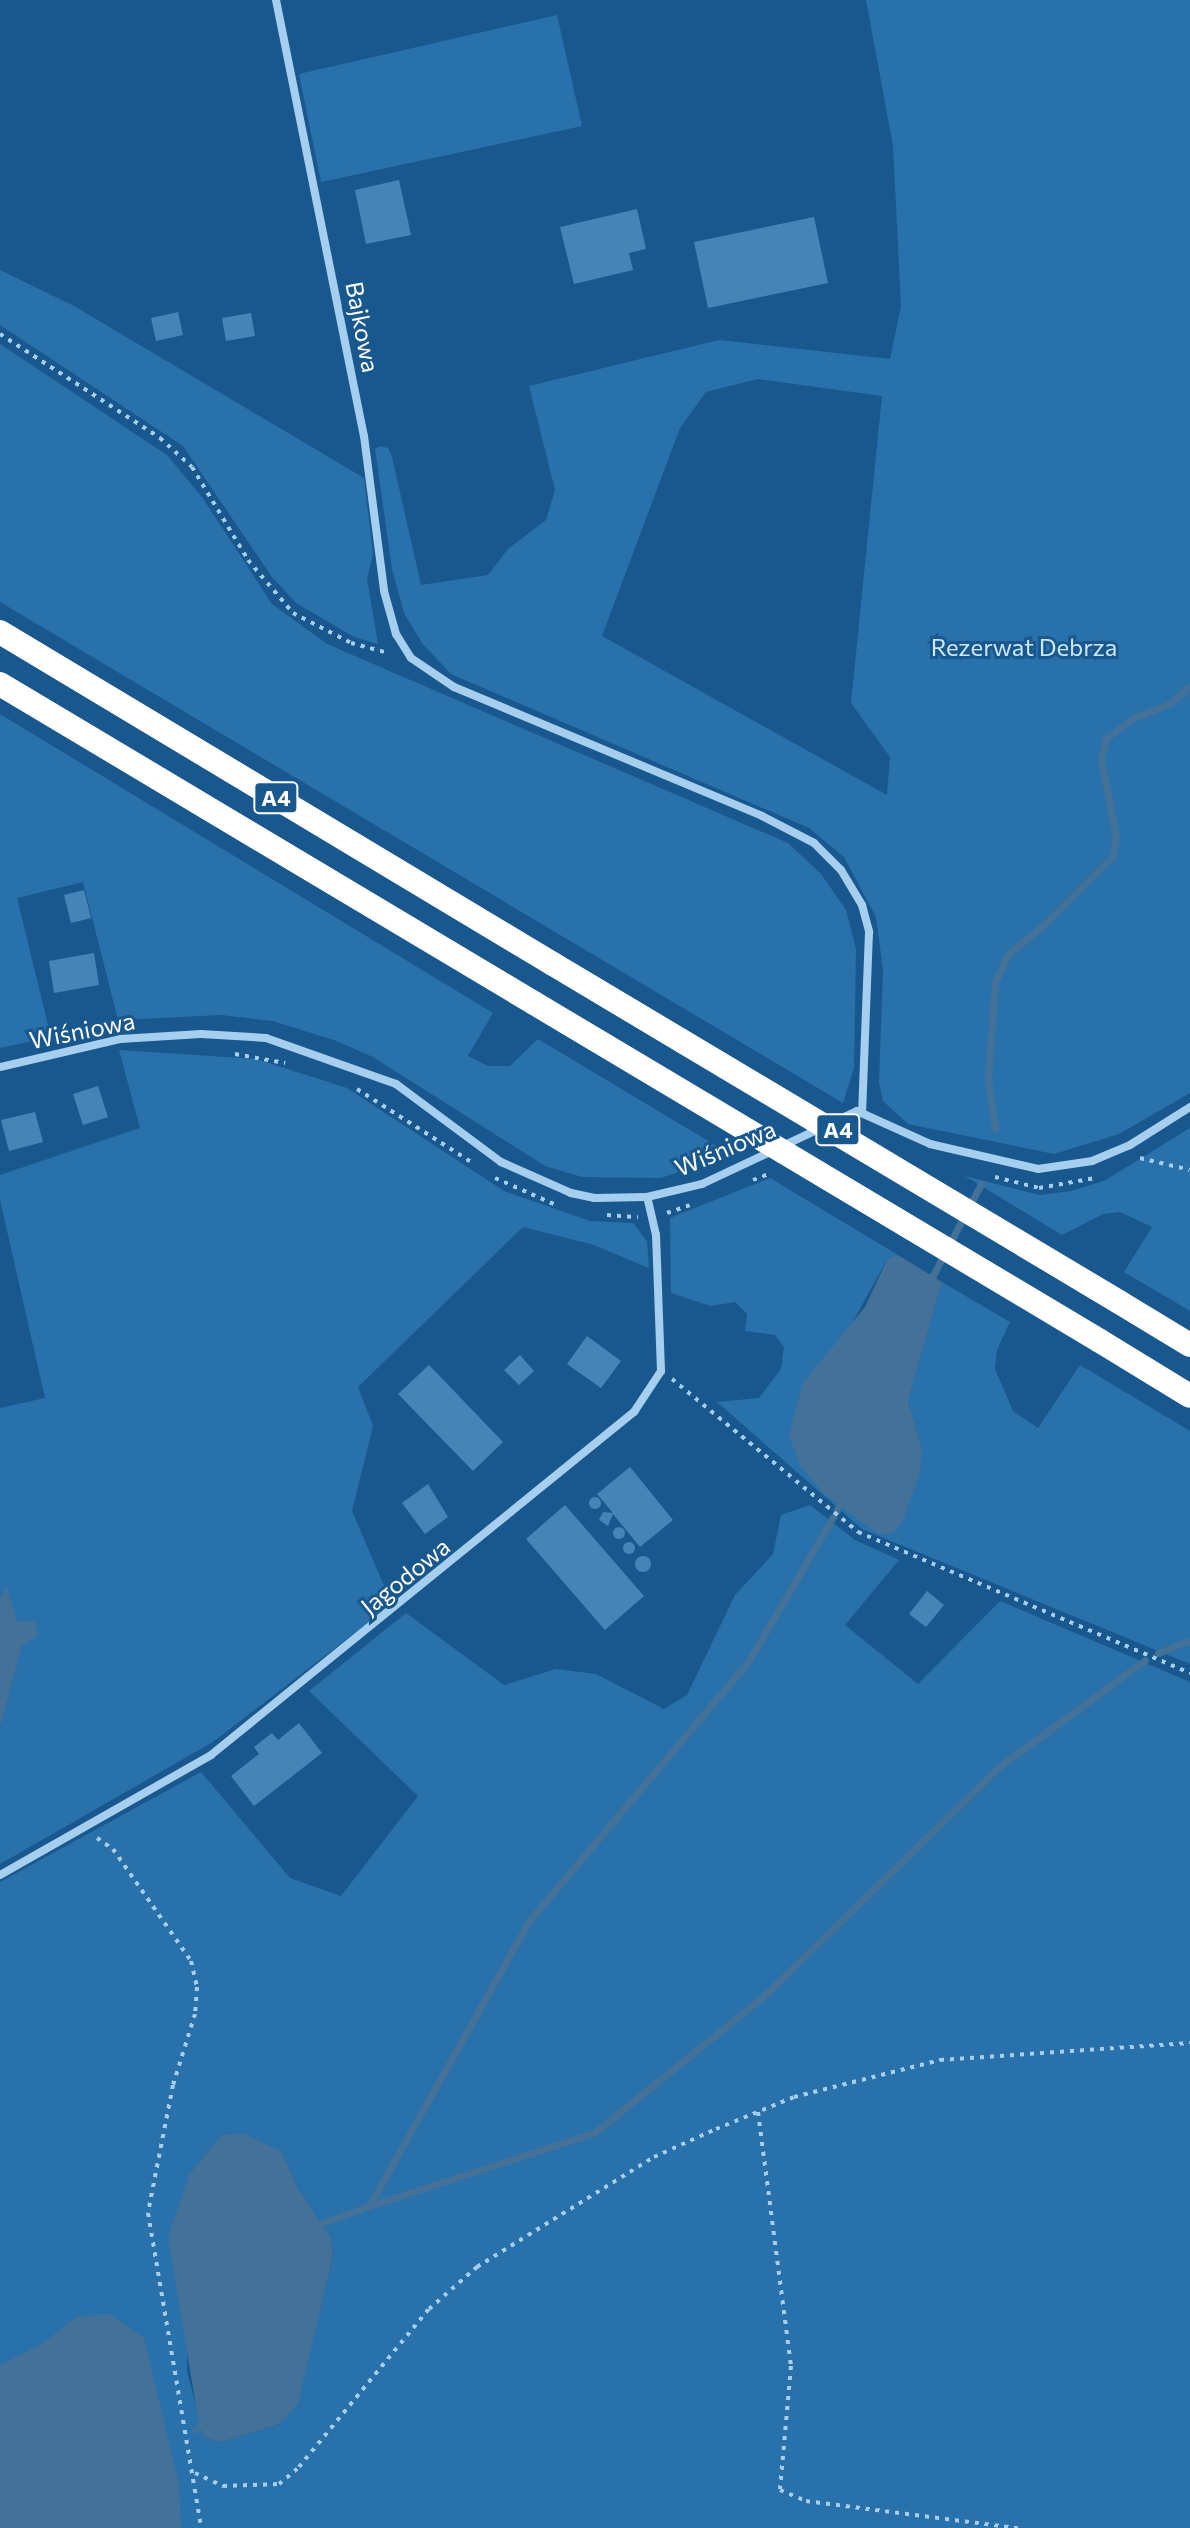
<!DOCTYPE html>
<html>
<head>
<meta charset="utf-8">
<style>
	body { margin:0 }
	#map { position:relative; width:1190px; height:2528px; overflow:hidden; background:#19588e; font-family:Commissioner,sans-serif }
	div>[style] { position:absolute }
	.green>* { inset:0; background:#2971ab }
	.water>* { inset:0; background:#447198 }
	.stream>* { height:7px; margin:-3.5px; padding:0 3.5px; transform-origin:3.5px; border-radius:3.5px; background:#447198 }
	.building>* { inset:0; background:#4684b8 }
	.round { border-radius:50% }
	.path>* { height:4px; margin-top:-2px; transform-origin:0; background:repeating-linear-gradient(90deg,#a6ceef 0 4px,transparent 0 10px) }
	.street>* { height:8px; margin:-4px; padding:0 4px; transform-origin:4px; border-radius:4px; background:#a6ceef }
	.highway>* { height:24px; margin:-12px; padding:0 12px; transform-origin:12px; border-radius:12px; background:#fff }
	.highway-bridge>* { height:24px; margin:-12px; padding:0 12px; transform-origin:12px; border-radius:12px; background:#fff }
	span { translate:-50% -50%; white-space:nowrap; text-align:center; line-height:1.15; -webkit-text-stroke:6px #19588e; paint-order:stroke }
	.shield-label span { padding:2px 6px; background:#19588e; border:2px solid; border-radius:6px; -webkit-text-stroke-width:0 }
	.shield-label { font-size:22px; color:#fff; font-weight:700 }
	.street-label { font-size:24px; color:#fff }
	.park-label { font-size:24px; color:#cce6fa }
</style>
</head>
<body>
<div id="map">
	<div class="green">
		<div style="clip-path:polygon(evenodd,866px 0,1190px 0,1190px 1093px,1119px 1134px,1054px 1154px,908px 1124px,883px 1101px,879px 1082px,883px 970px,876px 917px,844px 857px,809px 828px,451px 674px,422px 643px,404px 613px,392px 569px,375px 449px,380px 446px,388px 448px,392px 457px,421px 585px,488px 575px,508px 549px,546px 520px,555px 490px,529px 386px,719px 340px,890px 359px,901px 306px,893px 146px,866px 0,758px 379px,882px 396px,851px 703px,890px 757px,887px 795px,602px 636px,680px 428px,706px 392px,758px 379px)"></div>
		<div style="clip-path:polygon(557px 15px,582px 126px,321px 182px,299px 74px)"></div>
		<div style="clip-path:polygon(0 270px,74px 306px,364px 478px,373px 554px,367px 579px,378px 644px,354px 637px,296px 603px,272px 577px,183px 446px,0 325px)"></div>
		<div style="clip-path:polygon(0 344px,167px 455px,202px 497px,272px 604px,327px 644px,788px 843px,821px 874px,846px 910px,856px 949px,854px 1068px,843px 1103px,0 602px)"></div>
		<div style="clip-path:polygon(0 714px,493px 1013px,468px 1056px,488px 1066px,510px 1066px,538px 1039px,730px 1154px,661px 1178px,582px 1177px,545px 1166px,373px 1057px,334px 1040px,272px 1021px,221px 1015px,118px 1020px,83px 882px,17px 898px,51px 1037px,0 1048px)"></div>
		<div style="clip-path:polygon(119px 1050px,256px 1059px,347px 1088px,504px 1191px,590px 1221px,633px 1223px,647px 1241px,649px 1268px,594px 1245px,523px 1227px,358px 1387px,373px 1426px,352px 1511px,392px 1604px,213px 1742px,0 1864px,0 1728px,22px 1646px,6px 1586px,0 1599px,0 1408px,45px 1398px,0 1200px,0 1175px,140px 1128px)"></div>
		<div style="clip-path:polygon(1190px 1128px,1190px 1311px,1124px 1272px,1152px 1227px,1120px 1212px,1103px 1214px,1062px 1235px,965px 1176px,1040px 1195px,1071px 1191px,1104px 1181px)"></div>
		<div style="clip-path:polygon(770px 1178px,898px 1255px,888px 1258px,846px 1334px,922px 1449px,908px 1401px,942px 1282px,1010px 1322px,997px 1350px,995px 1369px,1013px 1411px,1038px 1428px,1080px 1365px,1190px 1431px,1190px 1664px,862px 1529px,717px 1402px,759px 1398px,781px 1369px,784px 1347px,775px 1335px,745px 1331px,747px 1314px,735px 1302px,711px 1306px,671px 1293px,670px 1218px)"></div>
		<div style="clip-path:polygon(evenodd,810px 1505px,855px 1540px,899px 1560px,845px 1625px,918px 1684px,1000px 1601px,1190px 1682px,1190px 2528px,0 2528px,0 1882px,201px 1772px,290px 1878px,341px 1896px,418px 1796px,309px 1691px,406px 1613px,504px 1685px,556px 1669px,596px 1674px,664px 1709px,687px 1695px,735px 1595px,773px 1554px,781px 1515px,810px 1505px,222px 2135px,282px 2152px,296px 2185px,331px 2238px,333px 2256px,320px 2311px,280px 2424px,221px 2442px,205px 2438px,187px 2372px,190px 2173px,222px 2135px)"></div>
	</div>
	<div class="water">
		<div style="clip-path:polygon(898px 1255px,942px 1282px,908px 1401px,922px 1449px,920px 1471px,903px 1521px,893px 1533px,878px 1534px,822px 1492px,800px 1465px,789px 1435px,803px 1383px,865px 1307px,888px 1258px)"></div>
		<div style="clip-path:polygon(6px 1585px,17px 1621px,35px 1621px,38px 1636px,22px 1646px,0 1728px,0 1599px)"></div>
		<div style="clip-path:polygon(244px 2134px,282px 2152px,296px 2185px,331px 2238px,333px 2256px,298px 2403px,280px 2424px,221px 2442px,205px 2438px,198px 2418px,168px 2237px,190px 2173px,222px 2135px)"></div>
		<div style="clip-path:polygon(109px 2314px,144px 2338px,179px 2484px,181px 2528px,0 2528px,0 2365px,42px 2344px,76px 2317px)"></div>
	</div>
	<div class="stream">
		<div style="left:995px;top:1129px;width:51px;rotate:-97.8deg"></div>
		<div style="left:988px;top:1078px;width:96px;rotate:-85.8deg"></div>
		<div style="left:995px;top:982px;width:31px;rotate:-65deg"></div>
		<div style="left:1008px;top:954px;width:46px;rotate:-38.9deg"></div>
		<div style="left:1044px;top:925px;width:96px;rotate:-45deg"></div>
		<div style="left:1112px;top:857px;width:20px;rotate:-79deg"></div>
		<div style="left:1116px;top:837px;width:79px;rotate:-100.9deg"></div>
		<div style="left:1101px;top:759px;width:22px;rotate:-77deg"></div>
		<div style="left:1106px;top:738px;width:36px;rotate:-36deg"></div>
		<div style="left:1135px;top:717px;width:39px;rotate:-21deg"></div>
		<div style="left:1171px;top:703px;width:25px;rotate:-42deg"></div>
		<div style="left:930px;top:1281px;width:110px;rotate:-62.3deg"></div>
		<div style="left:836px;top:1512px;width:14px;rotate:-65deg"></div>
		<div style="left:1158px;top:1653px;width:35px;rotate:-22deg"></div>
		<div style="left:369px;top:2206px;width:237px;rotate:-18deg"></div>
		<div style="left:594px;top:2133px;width:220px;rotate:-38.9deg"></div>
		<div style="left:765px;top:1995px;width:327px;rotate:-44.3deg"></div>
		<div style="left:999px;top:1767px;width:181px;rotate:-36.2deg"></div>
		<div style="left:314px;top:2226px;width:59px;rotate:-20deg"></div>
		<div style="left:369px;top:2206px;width:327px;rotate:-60.7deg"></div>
		<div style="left:529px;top:1921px;width:339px;rotate:-49.8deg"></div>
		<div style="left:748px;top:1662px;width:168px;rotate:-59.6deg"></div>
		<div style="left:195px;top:2430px;width:13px;rotate:-42deg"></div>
	</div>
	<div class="building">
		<div style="clip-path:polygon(399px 180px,411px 235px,366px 244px,355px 190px)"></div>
		<div style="clip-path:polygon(637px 209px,646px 249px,629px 253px,633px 270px,574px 284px,560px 227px)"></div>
		<div style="clip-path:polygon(814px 217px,828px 283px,708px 308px,694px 242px)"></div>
		<div style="clip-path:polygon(178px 312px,183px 335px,156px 341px,151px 318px)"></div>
		<div style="clip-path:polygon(251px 313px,255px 336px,226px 341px,222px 318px)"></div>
		<div style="clip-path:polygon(84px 890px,91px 918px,71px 923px,64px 895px)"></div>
		<div style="clip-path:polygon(94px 953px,99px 985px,54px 993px,49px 961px)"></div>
		<div style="clip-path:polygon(98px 1086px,108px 1117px,83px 1125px,73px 1094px)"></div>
		<div style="clip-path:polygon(35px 1112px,43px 1142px,9px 1151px,1px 1120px)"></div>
		<div style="clip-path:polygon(587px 1336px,621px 1361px,601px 1388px,567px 1364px)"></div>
		<div style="clip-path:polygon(520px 1355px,534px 1371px,519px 1385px,504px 1370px)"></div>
		<div style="clip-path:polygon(429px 1365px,503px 1442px,473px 1471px,398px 1394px)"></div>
		<div style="clip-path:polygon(630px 1467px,673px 1520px,640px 1547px,613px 1514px,608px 1526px,599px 1520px,603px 1512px,613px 1513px,597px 1494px)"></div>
		<div style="clip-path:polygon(428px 1484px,448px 1517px,425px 1534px,402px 1503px)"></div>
		<div class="round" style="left:589px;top:1497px;width:12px;height:12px"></div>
		<div style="clip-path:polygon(565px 1505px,644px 1596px,605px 1630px,526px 1539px)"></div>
		<div class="round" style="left:613px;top:1527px;width:12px;height:12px"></div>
		<div class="round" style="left:623px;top:1542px;width:12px;height:12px"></div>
		<div class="round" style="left:635px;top:1556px;width:16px;height:16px"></div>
		<div style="clip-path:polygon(927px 1591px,944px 1605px,926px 1627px,909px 1614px)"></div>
		<div style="clip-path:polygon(299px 1723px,322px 1753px,254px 1806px,231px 1776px,259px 1754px,254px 1747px,272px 1733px,278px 1740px)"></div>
	</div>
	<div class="path">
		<div style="left:0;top:334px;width:191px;rotate:33deg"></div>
		<div style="left:160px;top:438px;width:43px;rotate:42.2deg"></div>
		<div style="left:192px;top:467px;width:109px;rotate:58.9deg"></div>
		<div style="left:248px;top:560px;width:70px;rotate:49.7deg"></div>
		<div style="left:293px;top:613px;width:65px;rotate:27.3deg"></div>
		<div style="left:351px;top:643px;width:39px;rotate:15deg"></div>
		<div style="left:235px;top:1054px;width:51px;rotate:10.2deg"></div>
		<div style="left:357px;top:1089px;width:135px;rotate:32.6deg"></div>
		<div style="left:1140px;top:1158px;width:51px;rotate:13.5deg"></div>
		<div style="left:995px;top:1177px;width:45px;rotate:14deg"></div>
		<div style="left:1039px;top:1188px;width:57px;rotate:-10.1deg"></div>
		<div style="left:495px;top:1178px;width:67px;rotate:23.9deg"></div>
		<div style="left:753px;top:1180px;width:19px;rotate:-21deg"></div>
		<div style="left:667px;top:1213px;width:28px;rotate:-19deg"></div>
		<div style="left:607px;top:1215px;width:31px;rotate:4deg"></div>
		<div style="left:672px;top:1379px;width:241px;rotate:39.4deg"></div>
		<div style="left:858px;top:1532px;width:361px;rotate:23deg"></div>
		<div style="left:97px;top:1838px;width:19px;rotate:35deg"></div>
		<div style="left:113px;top:1849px;width:136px;rotate:55.1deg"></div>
		<div style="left:191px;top:1961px;width:27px;rotate:77deg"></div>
		<div style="left:197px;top:1987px;width:27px;rotate:94deg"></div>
		<div style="left:195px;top:2014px;width:74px;rotate:107.2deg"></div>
		<div style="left:173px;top:2085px;width:130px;rotate:101.1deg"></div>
		<div style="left:148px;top:2213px;width:319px;rotate:80.4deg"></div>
		<div style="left:758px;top:2112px;width:256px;rotate:82.6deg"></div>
		<div style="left:791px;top:2366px;width:124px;rotate:95.1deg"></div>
		<div style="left:780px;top:2490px;width:28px;rotate:23deg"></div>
		<div style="left:806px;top:2501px;width:214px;rotate:7.3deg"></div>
		<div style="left:195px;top:2473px;width:31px;rotate:25deg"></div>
		<div style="left:223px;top:2486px;width:56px;rotate:-2deg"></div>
		<div style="left:279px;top:2484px;width:26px;rotate:-40deg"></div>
		<div style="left:299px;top:2467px;width:205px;rotate:-50.6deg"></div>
		<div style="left:429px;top:2309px;width:64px;rotate:-41.2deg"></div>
		<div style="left:477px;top:2267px;width:208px;rotate:-31.9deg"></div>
		<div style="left:654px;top:2157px;width:68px;rotate:-24.3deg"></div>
		<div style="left:716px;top:2129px;width:84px;rotate:-22.3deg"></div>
		<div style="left:794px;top:2097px;width:151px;rotate:-14.2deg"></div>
		<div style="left:940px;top:2060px;width:251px;rotate:-3.9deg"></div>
	</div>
	<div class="street">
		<div style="left:276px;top:0;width:445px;rotate:78.6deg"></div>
		<div style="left:364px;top:436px;width:156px;rotate:82.6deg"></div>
		<div style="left:384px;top:591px;width:45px;rotate:74.4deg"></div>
		<div style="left:396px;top:634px;width:28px;rotate:58deg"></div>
		<div style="left:411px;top:658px;width:52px;rotate:34deg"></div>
		<div style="left:454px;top:687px;width:334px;rotate:22.7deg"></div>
		<div style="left:762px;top:816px;width:59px;rotate:27.4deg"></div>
		<div style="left:814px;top:843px;width:38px;rotate:45deg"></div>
		<div style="left:841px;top:870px;width:41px;rotate:59deg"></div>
		<div style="left:862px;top:905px;width:28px;rotate:75deg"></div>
		<div style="left:869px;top:932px;width:179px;rotate:92.2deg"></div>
		<div style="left:0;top:1067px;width:123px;rotate:-13.1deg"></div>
		<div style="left:120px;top:1039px;width:81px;rotate:-3.5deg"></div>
		<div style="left:201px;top:1034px;width:65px;rotate:3.5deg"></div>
		<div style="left:266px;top:1038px;width:138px;rotate:19.5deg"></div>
		<div style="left:396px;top:1084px;width:131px;rotate:36.6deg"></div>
		<div style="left:501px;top:1162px;width:77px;rotate:23.9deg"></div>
		<div style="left:571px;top:1193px;width:24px;rotate:12deg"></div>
		<div style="left:594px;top:1198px;width:53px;rotate:-1.1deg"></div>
		<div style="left:647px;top:1197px;width:57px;rotate:-13.3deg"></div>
		<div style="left:702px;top:1184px;width:171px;rotate:-25.2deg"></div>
		<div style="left:857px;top:1111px;width:80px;rotate:24.3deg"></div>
		<div style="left:930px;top:1144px;width:111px;rotate:13deg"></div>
		<div style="left:1038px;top:1169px;width:55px;rotate:-8.4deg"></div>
		<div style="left:1092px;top:1161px;width:41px;rotate:-22.8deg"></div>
		<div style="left:1130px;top:1145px;width:71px;rotate:-32.3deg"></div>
		<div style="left:0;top:1875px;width:243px;rotate:-29.6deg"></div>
		<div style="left:211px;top:1755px;width:545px;rotate:-39.04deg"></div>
		<div style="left:634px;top:1412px;width:49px;rotate:-56.6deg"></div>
		<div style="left:661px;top:1371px;width:136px;rotate:-92.1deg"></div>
		<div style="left:656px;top:1235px;width:39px;rotate:-103deg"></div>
	</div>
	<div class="highway">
		<div style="left:0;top:632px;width:645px;rotate:30.98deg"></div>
		<div style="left:0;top:684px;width:622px;rotate:30.85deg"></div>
		<div style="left:1119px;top:1302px;width:83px;rotate:31.2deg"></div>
		<div style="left:1100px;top:1341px;width:105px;rotate:31.4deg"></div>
	</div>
	<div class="highway-bridge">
		<div style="left:553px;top:964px;width:659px;rotate:30.84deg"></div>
		<div style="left:534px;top:1003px;width:659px;rotate:30.84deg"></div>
	</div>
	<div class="shield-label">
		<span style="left:276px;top:798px">A4</span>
		<span style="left:838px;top:1130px">A4</span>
	</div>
	<div class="street-label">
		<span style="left:363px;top:327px;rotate:79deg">Bajkowa</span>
		<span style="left:82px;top:1030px;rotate:-11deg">Wiśniowa</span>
		<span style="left:725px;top:1148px;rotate:-23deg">Wiśniowa</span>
		<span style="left:405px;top:1576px;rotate:-39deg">Jagodowa</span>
	</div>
	<div class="park-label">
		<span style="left:1024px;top:647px">Rezerwat Debrza</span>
	</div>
</div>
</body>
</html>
